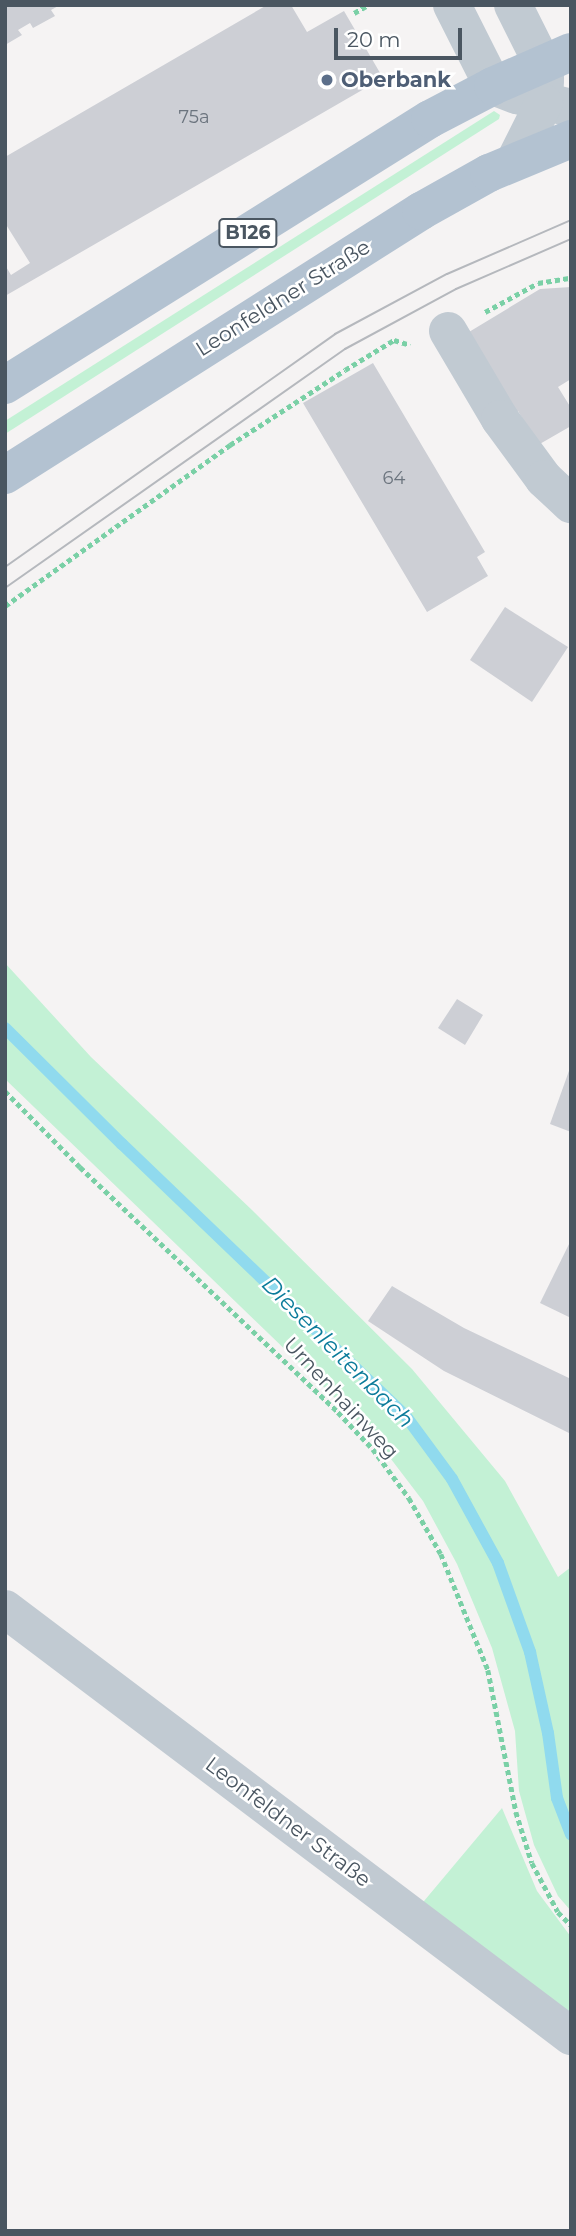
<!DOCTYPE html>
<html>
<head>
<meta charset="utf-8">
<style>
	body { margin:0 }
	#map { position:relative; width:576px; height:2236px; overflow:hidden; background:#f5f3f3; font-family:Montserrat,sans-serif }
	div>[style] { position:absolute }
	.green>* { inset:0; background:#c3f1d5 }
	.stream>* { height:12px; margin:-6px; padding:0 6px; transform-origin:6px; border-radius:6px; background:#90daee }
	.building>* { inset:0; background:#cdcfd5 }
	.path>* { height:4.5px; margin-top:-2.25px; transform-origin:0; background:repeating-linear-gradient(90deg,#7ad0a6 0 5px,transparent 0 8.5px) }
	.minor>* { height:38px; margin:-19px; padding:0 19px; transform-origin:19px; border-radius:19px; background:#c1cad2 }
	.major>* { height:38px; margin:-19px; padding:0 19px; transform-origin:19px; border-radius:19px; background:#b3c2d1 }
	.tram>* { height:2px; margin:-1px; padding:0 1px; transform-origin:1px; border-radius:1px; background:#b5b8bd }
	.dots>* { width:19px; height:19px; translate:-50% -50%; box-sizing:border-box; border:4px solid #fff; border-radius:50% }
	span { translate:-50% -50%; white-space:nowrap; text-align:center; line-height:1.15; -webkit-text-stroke:5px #fff; paint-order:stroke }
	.number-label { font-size:18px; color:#6b747e }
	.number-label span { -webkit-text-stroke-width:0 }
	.shield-label span { padding:2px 5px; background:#fff; border:2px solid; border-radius:5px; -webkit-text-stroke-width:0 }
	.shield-label { font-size:19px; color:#4a5661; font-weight:700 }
	.service-label { font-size:21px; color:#4e5e75; font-weight:700 }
	.left { translate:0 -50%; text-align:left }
	.street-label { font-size:21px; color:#4a5661 }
	.water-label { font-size:23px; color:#0c7c9b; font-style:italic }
	.frame { position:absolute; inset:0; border:7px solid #4a5661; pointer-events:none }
	.scale { position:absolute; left:334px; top:28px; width:128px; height:32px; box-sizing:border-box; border:4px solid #4a5661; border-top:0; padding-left:9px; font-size:21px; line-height:24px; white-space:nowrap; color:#4a5661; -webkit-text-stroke:5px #fff; paint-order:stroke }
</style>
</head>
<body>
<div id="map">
	<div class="green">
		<div style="clip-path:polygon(494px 111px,500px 115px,499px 119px,5px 434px,5px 421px)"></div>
		<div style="clip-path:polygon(5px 963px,91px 1057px,252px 1210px,412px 1369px,505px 1481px,558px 1577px,571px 1567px,571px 1911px,558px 1896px,534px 1845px,519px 1791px,515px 1731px,492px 1648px,457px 1564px,423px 1501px,378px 1442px,326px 1389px,5px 1079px)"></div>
		<div style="clip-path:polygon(502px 1808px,537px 1891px,571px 1937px,571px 2021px,419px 1907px)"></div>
	</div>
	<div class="stream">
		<div style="left:5px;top:1028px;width:165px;rotate:44.8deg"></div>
		<div style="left:122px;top:1144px;width:392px;rotate:43.8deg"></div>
		<div style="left:405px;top:1415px;width:79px;rotate:53.7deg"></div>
		<div style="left:452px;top:1479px;width:96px;rotate:61.3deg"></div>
		<div style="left:498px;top:1563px;width:95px;rotate:70.2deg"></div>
		<div style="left:530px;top:1652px;width:83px;rotate:77.5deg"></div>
		<div style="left:548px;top:1733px;width:66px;rotate:82.1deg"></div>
		<div style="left:557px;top:1798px;width:39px;rotate:69deg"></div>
	</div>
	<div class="building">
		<div style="clip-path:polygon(5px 5px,60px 5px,51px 10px,55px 16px,33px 28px,30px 23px,18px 30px,22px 35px,5px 45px)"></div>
		<div style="clip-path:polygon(267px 5px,291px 5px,307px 32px,344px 11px,383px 78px,5px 296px,5px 265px,11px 275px,30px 263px,5px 223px,5px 157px)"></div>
		<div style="clip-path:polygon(571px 287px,571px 379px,558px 387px,571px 408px,571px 426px,538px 445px,518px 411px,512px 414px,464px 335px,540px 289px)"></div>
		<div style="clip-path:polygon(373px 363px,485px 552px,477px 557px,488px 576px,427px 612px,303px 403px)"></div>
		<div style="clip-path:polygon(505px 607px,568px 647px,532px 702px,470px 660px)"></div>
		<div style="clip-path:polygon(457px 999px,483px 1015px,465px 1045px,438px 1028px)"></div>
		<div style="clip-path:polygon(570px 1068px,571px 1068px,571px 1132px,550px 1124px)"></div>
		<div style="clip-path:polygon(571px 1240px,571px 1318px,540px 1303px)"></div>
		<div style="clip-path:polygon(392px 1286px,464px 1328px,571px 1379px,571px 1434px,444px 1371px,368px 1321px)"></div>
	</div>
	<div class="path">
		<div style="left:354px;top:13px;width:16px;rotate:-30deg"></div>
		<div style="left:485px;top:312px;width:60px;rotate:-28.7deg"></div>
		<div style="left:538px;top:283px;width:33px;rotate:-9deg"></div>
		<div style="left:5px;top:606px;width:277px;rotate:-35.6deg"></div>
		<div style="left:230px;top:445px;width:137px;rotate:-33.1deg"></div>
		<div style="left:345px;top:370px;width:57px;rotate:-31.5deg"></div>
		<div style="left:394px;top:340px;width:17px;rotate:17deg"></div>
		<div style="left:5px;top:1091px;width:107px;rotate:45.4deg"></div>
		<div style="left:80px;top:1167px;width:356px;rotate:43.5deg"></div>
		<div style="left:338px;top:1412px;width:51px;rotate:46.6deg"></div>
		<div style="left:373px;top:1449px;width:61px;rotate:53.7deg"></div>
		<div style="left:409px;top:1498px;width:64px;rotate:60.3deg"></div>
		<div style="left:441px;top:1554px;width:125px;rotate:67.9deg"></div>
		<div style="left:488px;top:1670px;width:145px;rotate:78.8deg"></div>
		<div style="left:516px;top:1812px;width:53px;rotate:72.6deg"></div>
		<div style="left:532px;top:1863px;width:55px;rotate:62deg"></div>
		<div style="left:558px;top:1912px;width:18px;rotate:45deg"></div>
	</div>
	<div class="minor">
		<div style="left:452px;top:5px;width:91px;rotate:63.2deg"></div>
		<div style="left:493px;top:86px;width:26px;rotate:21deg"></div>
		<div style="left:517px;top:95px;width:56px;rotate:13.5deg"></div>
		<div style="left:513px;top:5px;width:65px;rotate:63.4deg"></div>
		<div style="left:542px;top:63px;width:16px;rotate:79deg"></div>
		<div style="left:545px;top:79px;width:24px;rotate:92deg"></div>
		<div style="left:544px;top:103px;width:65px;rotate:116.6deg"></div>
		<div style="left:448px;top:331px;width:102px;rotate:59.4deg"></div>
		<div style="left:500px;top:419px;width:74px;rotate:53.7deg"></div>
		<div style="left:544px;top:479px;width:37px;rotate:43deg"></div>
		<div style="left:5px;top:1609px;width:709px;rotate:37.03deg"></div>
	</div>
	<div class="major">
		<div style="left:5px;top:385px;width:501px;rotate:-32.04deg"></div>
		<div style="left:430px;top:119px;width:71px;rotate:-27.6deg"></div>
		<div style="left:493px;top:86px;width:85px;rotate:-23.6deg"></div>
		<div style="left:5px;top:475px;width:493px;rotate:-32.4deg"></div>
		<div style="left:421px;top:211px;width:78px;rotate:-29.2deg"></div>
		<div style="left:489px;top:173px;width:89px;rotate:-22.5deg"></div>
	</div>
	<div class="tram">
		<div style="left:5px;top:567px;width:404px;rotate:-35.2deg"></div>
		<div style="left:335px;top:334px;width:127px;rotate:-28.2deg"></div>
		<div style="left:447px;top:274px;width:135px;rotate:-23.5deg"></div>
		<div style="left:5px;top:588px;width:416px;rotate:-35.1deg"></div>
		<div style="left:345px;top:349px;width:126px;rotate:-28.4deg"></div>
		<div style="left:456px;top:289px;width:125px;rotate:-23.5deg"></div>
	</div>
	<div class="dots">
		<div style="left:327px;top:80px;background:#5c6f8a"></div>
	</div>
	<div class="number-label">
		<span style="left:194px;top:117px">75a</span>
		<span style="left:394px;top:478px">64</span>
	</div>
	<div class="shield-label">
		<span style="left:248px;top:233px">B126</span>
	</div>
	<div class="service-label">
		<span class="left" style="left:341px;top:80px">Oberbank</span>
	</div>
	<div class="street-label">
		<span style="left:283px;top:298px;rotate:-32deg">Leonfeldner Straße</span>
		<span style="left:341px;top:1398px;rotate:47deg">Urnenhainweg</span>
		<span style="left:288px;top:1822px;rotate:37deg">Leonfeldner Straße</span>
	</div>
	<div class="water-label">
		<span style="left:338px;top:1352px;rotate:45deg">Diesenleitenbach</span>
	</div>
	<div class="frame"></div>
	<div class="scale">20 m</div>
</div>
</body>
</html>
